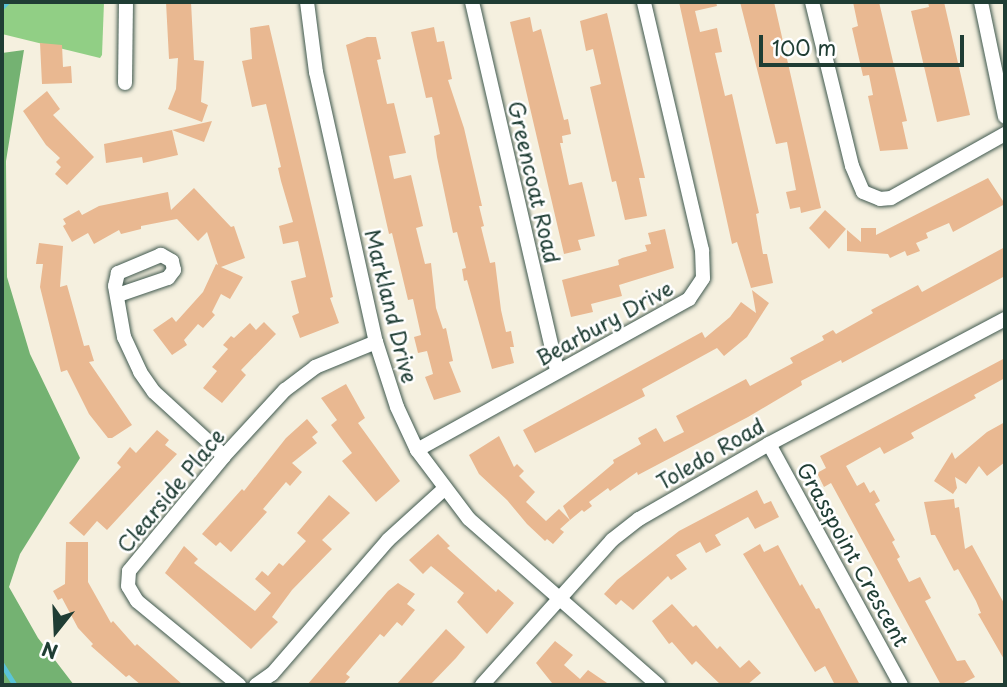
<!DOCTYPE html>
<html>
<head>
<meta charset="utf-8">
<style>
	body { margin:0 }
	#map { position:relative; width:1007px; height:687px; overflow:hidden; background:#f5f0df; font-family:"Playpen Sans",sans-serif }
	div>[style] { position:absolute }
	.green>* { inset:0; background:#91cf85 }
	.forest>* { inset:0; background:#74b272 }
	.stream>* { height:4.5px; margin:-2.25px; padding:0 2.25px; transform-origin:2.25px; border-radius:2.25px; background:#5bc4d8 }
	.building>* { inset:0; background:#e9b891 }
	.roads { filter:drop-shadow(0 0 2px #3f584e) drop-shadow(0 0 2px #3f584e) }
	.street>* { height:14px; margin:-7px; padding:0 7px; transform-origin:7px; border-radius:7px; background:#fff }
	span { translate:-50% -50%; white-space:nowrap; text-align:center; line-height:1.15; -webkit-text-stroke:5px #fff; paint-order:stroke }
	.street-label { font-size:21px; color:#1f3d34 }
	.frame { position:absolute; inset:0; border:4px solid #1f3d34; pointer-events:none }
	.north { position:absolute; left:21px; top:596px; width:70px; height:70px; -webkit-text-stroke:5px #fff; paint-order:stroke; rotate:198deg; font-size:19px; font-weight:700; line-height:28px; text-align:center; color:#1f3d34 }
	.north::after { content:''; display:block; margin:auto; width:24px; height:32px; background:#1f3d34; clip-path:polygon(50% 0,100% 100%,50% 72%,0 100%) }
	.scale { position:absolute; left:759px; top:35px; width:205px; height:32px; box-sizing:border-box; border:4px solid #1f3d34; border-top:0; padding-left:9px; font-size:21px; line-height:24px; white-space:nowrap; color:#1f3d34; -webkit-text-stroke:5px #fff; paint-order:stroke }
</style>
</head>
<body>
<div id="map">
	<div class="green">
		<div style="clip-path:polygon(2px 2px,104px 2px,102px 55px,100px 58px,2px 34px)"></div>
	</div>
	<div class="forest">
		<div style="clip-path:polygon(24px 50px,6px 161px,7px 277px,30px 354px,80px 458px,20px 554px,9px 587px,38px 638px,74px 685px,2px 685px,2px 53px)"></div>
	</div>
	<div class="stream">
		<div style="left:2px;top:7px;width:7px;rotate:-45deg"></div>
		<div style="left:2px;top:664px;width:25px;rotate:58deg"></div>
	</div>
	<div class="building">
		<div style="clip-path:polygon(166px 2px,191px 2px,194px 60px,204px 61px,201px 102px,208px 105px,202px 122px,168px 109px,176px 89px,178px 58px,169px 59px)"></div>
		<div style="clip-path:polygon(679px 2px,716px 2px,717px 6px,695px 11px,700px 32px,717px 28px,722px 52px,715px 53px,725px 96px,732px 94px,759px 213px,756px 214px,763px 254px,767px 254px,773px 283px,751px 288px,737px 242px,732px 244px)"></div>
		<div style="clip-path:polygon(740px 2px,774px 2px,821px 208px,801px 213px,800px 207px,790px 209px,786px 192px,796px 190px,787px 142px,776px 144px)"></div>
		<div style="clip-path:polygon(853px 2px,879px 2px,907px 121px,902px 122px,908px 149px,880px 151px,868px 96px,873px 95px,869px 75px,863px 76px,852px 28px,858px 26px)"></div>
		<div style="clip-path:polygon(928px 2px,944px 2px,970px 115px,937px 122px,911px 11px,929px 7px)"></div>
		<div style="clip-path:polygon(607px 13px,645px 178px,639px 178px,647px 216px,625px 220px,616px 181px,612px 182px,590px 87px,601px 84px,593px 49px,586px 51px,580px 21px)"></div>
		<div style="clip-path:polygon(530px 17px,533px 32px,541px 29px,564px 120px,568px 119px,571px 134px,562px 136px,563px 143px,560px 143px,569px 185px,582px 182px,595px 236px,578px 240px,581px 250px,564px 254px,510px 22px)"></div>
		<div style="clip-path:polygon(269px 25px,333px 297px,330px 298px,339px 323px,300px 338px,292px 316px,299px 313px,291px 281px,306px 277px,298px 241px,283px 244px,279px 226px,293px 222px,281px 181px,278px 168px,281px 167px,266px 104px,252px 107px,242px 61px,252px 59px,250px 28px)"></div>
		<div style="clip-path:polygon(434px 27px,437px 42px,444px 41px,452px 79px,448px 80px,464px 128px,482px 206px,479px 206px,484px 226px,481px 227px,490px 263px,495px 262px,501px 310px,506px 332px,511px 331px,514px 347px,510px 347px,514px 363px,492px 369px,467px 280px,464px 281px,462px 269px,466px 268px,457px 232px,453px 233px,437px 157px,434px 136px,440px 134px,432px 97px,426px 98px,411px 32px)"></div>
		<div style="clip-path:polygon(367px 37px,376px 37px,381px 59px,377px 60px,387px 104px,394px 103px,406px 153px,389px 156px,394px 179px,411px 175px,423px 226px,416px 228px,425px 264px,431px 263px,436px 308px,443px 329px,446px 328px,453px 361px,449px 362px,461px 392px,434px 400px,425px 377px,433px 374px,427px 351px,418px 353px,414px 337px,421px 335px,413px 299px,408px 300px,392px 233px,389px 234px,346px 45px)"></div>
		<div style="clip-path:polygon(40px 43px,62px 45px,63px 67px,71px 66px,72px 83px,42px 84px)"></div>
		<div style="clip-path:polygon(47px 91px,60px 109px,53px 115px,94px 157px,67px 185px,55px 174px,61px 167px,56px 162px,60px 158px,46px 145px,23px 111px)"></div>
		<div style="clip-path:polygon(212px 121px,204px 142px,172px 130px)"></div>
		<div style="clip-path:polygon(172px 130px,178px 155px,143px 163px,142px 157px,106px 163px,104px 144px)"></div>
		<div style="clip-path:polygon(988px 178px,1005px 204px,953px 232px,949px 223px,926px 233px,928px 238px,916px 243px,920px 251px,907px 256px,905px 251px,890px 258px,888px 254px,847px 251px,847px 230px,861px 242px,861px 228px,876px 228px,876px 235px)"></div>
		<div style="clip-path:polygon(194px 188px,231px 227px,234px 226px,245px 258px,221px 267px,243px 277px,230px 299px,221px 294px,212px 312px,215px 315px,203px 328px,198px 324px,184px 340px,187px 345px,172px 355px,153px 330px,172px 317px,176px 322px,203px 292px,216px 264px,218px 265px,207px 232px,198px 241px,177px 219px,141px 226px,141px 229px,121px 234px,119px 230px,94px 244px,88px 233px,72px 242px,63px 226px,66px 224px,63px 219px,79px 210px,82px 215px,99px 206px,168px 192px,171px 210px)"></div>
		<div style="clip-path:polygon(825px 210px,846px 229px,829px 249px,809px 228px)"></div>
		<div style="clip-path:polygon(665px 229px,674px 268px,619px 285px,622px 296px,591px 304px,593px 312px,571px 317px,562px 280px,619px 265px,618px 260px,622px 258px,647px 251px,645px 245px,651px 244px,648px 233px)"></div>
		<div style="clip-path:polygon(39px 243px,63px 246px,60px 287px,67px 285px,84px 346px,89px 345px,94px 361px,89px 362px,132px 425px,112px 438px,108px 438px,89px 414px,67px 370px,61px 372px,40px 287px,43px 264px,36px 264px)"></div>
		<div style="clip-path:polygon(1005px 247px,1005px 276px,842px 363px,841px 360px,801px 381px,802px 385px,748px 417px,638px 475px,637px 472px,610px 491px,608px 488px,589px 502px,592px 506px,584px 512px,582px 510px,570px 520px,563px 506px,614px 463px,613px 460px,641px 444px,638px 438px,656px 428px,664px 442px,684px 432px,676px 416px,746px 379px,750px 386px,793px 363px,790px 358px,824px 340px,822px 336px,833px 330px,836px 334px,873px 313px,871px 310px,918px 285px,922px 292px)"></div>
		<div style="clip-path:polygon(752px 290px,769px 303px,747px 337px,724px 356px,717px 348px,642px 389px,645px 396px,535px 453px,523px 430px,702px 332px,705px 338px,730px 317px,741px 302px,756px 313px)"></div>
		<div style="clip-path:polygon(264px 322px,276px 334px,241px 370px,246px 375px,222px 403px,203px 388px,217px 371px,212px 367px,228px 349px,223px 345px,231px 336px,234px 338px,250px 323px,256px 330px)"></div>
		<div style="clip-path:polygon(1005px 358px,1005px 378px,974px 395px,976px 398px,911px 433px,914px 438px,884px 454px,880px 447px,846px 466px,857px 486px,864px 482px,870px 493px,874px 490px,880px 501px,875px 504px,895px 540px,892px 542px,900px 557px,897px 559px,909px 582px,920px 577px,931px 598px,925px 601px,957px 661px,965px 660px,975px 677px,960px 685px,941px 685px,831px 483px,824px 487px,817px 473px,826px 468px,820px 456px)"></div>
		<div style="clip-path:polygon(346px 384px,365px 418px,358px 423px,400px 481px,376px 502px,342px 461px,352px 453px,331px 425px,337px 420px,321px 398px)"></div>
		<div style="clip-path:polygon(307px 419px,318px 432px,312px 437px,317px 443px,292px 463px,302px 472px,290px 486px,286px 482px,263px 509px,267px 512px,231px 552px,220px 542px,216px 546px,202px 534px,242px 489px,244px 491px,286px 438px)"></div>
		<div style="clip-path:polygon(1005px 422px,1005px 462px,987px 476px,979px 466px,966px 484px,955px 477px,957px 488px,953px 494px,934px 481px,952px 452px,955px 459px,987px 432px)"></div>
		<div style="clip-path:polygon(157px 430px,169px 440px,165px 445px,177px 454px,107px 530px,97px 521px,84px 536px,69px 523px,121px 467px,117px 463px,130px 447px,136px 453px)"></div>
		<div style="clip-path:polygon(499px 436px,514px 467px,517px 464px,524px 471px,519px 476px,535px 492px,526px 502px,546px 521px,559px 509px,570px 520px,560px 529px,564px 532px,553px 544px,547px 539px,545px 541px,527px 524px,507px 500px,479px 474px,469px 455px)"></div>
		<div style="clip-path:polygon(757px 490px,764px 504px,771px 501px,779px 517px,755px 529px,748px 517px,715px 535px,721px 545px,706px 553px,700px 542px,676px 555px,687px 569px,671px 580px,668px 576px,633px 610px,621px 600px,616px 605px,604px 594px,617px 580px,679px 531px)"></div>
		<div style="clip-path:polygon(329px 495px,350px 513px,322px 540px,332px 549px,292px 590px,272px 617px,278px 622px,251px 649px,165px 573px,184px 546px,198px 559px,194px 563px,255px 611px,271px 593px,255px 579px,262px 571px,268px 576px,279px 563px,283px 566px,306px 541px,297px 533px)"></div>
		<div style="clip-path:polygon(954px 499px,955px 508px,959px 507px,965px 549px,972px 545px,1005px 605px,1005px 661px,978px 614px,981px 613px,976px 601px,958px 569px,954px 571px,935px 535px,931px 535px,924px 502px)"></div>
		<div style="clip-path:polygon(438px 534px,450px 546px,447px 548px,496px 592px,498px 589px,514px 603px,487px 634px,457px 602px,464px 593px,431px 566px,423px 574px,409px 560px)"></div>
		<div style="clip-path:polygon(66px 542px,88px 542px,88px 582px,111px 623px,113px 621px,135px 646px,137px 644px,183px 685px,141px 685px,129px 675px,126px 677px,91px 646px,93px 644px,78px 628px,62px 598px,58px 600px,53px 591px,65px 584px)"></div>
		<div style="clip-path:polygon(760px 544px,764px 552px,778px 545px,800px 586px,802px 584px,816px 609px,819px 608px,860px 685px,835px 685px,825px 666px,815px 672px,743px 554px)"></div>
		<div style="clip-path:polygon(398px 583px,415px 594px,407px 604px,415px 610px,402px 626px,397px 622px,384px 637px,380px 634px,346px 674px,350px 677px,343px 685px,307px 685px,388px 591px)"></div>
		<div style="clip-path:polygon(672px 604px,693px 627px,696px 625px,717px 649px,720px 646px,740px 668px,749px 660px,761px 673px,747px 685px,721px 685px,696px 661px,692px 665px,672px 642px,669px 644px,652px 621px)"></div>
		<div style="clip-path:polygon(446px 629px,465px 647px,456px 658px,430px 685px,396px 685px)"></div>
		<div style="clip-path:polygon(555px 641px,573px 655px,564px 665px,580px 679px,588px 670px,610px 685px,552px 683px,536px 663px)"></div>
	</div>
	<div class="roads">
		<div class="street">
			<div style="left:307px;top:2px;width:71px;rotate:82.7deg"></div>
			<div style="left:316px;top:72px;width:277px;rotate:77.5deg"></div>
			<div style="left:376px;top:342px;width:68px;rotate:72.1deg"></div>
			<div style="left:397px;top:407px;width:47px;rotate:65.1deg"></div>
			<div style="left:417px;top:450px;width:86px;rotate:53deg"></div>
			<div style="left:469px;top:519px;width:252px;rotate:41.3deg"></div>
			<div style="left:472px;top:2px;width:379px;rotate:77deg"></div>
			<div style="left:812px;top:2px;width:169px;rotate:76.3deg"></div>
			<div style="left:852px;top:166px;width:28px;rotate:67deg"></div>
			<div style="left:863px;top:192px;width:18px;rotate:22deg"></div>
			<div style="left:880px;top:199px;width:11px;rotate:-5deg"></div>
			<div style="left:891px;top:198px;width:131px;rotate:-29.3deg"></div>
			<div style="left:981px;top:2px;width:117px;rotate:78.2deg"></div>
			<div style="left:125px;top:83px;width:81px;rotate:-89.3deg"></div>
			<div style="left:118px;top:295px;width:53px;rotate:-18.8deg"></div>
			<div style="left:168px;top:278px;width:10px;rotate:-53deg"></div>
			<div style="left:174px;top:270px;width:9px;rotate:-103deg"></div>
			<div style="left:172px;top:261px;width:13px;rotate:-151deg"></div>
			<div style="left:161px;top:255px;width:47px;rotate:157.3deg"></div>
			<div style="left:118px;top:273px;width:13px;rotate:103deg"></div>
			<div style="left:115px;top:286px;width:52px;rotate:80deg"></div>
			<div style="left:124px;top:337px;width:38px;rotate:65deg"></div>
			<div style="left:140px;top:372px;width:24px;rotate:55deg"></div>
			<div style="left:154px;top:392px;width:95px;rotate:42.4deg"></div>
			<div style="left:769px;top:444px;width:275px;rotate:61.3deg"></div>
			<div style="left:417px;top:450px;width:311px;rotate:-29deg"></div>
			<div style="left:689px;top:299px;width:25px;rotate:-56deg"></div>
			<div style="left:703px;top:278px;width:28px;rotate:-92deg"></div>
			<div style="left:702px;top:250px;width:255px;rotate:-103.2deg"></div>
			<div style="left:239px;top:685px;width:132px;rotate:-140.5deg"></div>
			<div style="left:137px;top:601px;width:17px;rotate:-121deg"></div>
			<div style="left:128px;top:586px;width:15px;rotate:-86deg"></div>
			<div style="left:129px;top:571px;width:149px;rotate:-50.4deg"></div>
			<div style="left:224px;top:456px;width:90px;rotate:-47.3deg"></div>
			<div style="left:285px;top:390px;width:38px;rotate:-37deg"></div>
			<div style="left:315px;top:367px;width:66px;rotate:-22.3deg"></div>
			<div style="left:256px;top:685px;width:19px;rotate:-35deg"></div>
			<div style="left:272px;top:674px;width:177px;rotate:-49.1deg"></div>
			<div style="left:388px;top:540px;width:76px;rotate:-42.3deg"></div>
			<div style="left:482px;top:685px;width:195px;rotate:-48.1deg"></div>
			<div style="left:612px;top:540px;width:34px;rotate:-38deg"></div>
			<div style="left:639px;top:519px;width:150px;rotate:-30deg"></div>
			<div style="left:769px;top:444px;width:267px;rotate:-27.9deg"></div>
		</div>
	</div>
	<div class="street-label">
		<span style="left:535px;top:182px;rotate:77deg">Greencoat Road</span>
		<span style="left:392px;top:306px;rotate:76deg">Markland Drive</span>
		<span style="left:604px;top:322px;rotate:-29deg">Bearbury Drive</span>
		<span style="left:710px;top:453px;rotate:-30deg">Toledo Road</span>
		<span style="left:170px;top:490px;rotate:-50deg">Clearside Place</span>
		<span style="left:854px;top:554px;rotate:61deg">Grasspoint Crescent</span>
	</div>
	<div class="frame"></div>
	<div class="north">N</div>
	<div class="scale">100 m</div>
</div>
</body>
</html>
